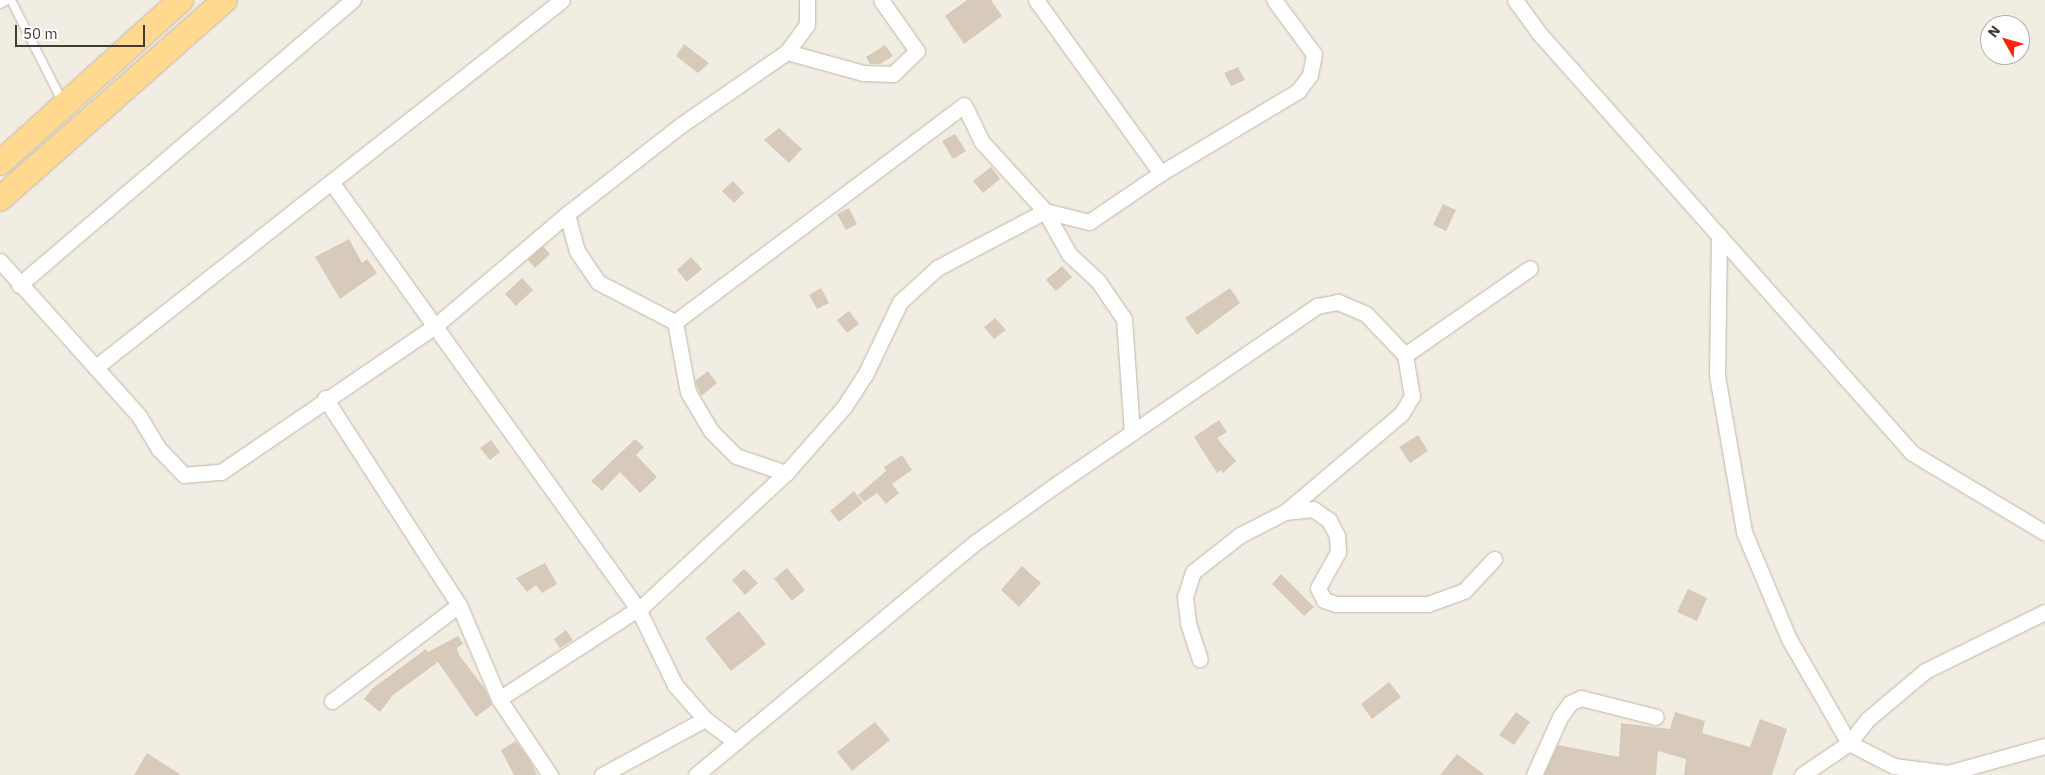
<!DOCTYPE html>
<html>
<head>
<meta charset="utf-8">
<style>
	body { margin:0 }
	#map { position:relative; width:2045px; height:775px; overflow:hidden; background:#f2ede2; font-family:"IBM Plex Sans",sans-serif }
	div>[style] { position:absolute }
	.building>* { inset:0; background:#d7caba }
	.roads { filter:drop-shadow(0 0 1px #c1b7a8) drop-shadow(0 0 1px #c1b7a8) }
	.lane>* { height:8px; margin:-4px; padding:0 4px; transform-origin:4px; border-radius:4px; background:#fff }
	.street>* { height:15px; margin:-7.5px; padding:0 7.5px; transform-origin:7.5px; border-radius:7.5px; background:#fff }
	.primary>* { height:24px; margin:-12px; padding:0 12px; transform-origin:12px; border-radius:12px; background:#ffd98f }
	span { translate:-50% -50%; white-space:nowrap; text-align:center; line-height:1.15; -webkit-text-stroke:4.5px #fff; paint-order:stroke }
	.north { position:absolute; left:1980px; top:15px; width:50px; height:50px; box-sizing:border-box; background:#fff; border:1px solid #b4b1ad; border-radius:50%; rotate:308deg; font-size:14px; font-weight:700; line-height:20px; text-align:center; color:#443c33 }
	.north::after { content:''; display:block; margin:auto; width:18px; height:22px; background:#ff230d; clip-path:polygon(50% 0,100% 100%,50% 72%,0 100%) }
	.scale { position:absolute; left:15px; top:25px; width:130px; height:22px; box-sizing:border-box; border:2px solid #443c33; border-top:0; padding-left:6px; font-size:15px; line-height:18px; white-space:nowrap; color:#443c33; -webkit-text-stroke:4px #fff; paint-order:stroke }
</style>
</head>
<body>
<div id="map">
	<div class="building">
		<div style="clip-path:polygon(967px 0,991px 0,1002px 16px,964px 44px,945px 16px)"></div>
		<div style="clip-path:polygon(684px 44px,709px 63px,698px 73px,676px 56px)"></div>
		<div style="clip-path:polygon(885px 45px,893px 56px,880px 64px,870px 64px,866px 57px)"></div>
		<div style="clip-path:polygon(1238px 67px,1245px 80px,1231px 86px,1224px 73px)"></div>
		<div style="clip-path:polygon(779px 128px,802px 149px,789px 163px,764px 140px)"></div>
		<div style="clip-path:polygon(955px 134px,966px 151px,953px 159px,942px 141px)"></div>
		<div style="clip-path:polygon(991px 167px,1000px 179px,983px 193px,973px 181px)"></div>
		<div style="clip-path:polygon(733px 181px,744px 193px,734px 203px,722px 191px)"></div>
		<div style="clip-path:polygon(1443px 204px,1456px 210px,1446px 231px,1433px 225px)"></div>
		<div style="clip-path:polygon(849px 208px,857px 224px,846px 230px,837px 214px)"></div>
		<div style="clip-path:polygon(349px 239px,362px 263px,367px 259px,377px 273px,340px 299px,315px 257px)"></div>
		<div style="clip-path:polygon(543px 246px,550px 254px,535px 268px,528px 260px)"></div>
		<div style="clip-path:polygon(691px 257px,702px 269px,687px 282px,677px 270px)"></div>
		<div style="clip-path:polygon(1062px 266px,1072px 277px,1056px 291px,1046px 280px)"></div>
		<div style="clip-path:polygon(522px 278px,533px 290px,516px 306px,505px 294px)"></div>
		<div style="clip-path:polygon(821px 288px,829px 303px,817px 309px,809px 295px)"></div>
		<div style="clip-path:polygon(1230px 288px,1240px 303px,1197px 335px,1185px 318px)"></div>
		<div style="clip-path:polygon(849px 311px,859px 324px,847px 333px,837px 320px)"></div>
		<div style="clip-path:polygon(995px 318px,1006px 330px,994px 339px,984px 327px)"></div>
		<div style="clip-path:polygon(708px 371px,717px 383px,701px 396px,695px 381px)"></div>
		<div style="clip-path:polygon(1219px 420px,1227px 432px,1217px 438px,1236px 461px,1223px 473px,1221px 470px,1217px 473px,1194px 437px)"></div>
		<div style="clip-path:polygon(1418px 435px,1428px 451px,1410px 463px,1399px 447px)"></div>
		<div style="clip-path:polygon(635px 439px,644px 447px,636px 455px,657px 477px,640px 493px,620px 472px,602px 491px,591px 481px)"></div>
		<div style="clip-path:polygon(491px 440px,500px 452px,490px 460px,480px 448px)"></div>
		<div style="clip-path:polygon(902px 455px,912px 470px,892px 484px,899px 493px,886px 504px,877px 493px,864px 502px,858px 495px,886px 471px,884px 467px)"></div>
		<div style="clip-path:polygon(854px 491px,863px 503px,839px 522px,830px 511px)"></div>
		<div style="clip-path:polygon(545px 563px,557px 584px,542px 593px,536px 585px,527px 592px,516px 578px)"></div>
		<div style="clip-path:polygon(1022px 566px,1041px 583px,1019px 607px,1001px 590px)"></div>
		<div style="clip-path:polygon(787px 568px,805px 590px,792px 601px,774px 579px)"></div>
		<div style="clip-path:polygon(744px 569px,758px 583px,745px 595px,732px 580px)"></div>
		<div style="clip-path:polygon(1281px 574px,1314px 607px,1304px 616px,1272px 584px)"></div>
		<div style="clip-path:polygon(1688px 589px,1707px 598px,1697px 621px,1677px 612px)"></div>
		<div style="clip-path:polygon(739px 611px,766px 644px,731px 671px,705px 638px)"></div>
		<div style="clip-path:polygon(566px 630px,573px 640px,560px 648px,554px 639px)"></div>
		<div style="clip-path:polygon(458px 636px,463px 644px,457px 648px,459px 655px,485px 689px,492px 705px,476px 717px,438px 662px,393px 695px,380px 712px,364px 699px,373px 688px,426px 649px,428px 652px)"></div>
		<div style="clip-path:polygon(1389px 682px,1401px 697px,1372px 719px,1361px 704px)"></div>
		<div style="clip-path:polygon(1516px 712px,1530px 722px,1514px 745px,1499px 735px)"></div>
		<div style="clip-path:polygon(1675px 712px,1705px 721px,1702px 733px,1750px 747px,1760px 719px,1787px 729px,1772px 775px,1684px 775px,1686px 759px,1658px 751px,1656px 775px,1544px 775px,1558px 745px,1619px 757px,1621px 723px,1670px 729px)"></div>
		<div style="clip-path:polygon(875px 722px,890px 740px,852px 771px,837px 752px)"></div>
		<div style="clip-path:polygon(516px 741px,532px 764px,537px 775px,514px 775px,501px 750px)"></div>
		<div style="clip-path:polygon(147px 753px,181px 775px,134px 775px)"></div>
		<div style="clip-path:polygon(1457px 754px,1485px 775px,1440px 775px)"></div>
	</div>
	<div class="roads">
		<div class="lane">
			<div style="left:11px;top:0;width:115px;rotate:63.2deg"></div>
			<div style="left:0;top:4px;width:9px;rotate:-27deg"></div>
		</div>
		<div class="street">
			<div style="left:1036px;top:0;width:213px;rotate:54.2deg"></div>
			<div style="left:1515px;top:0;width:39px;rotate:54deg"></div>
			<div style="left:1538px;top:32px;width:563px;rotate:48.38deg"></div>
			<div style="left:1912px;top:453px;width:155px;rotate:31deg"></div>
			<div style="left:787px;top:52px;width:79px;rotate:15.4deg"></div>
			<div style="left:863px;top:73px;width:30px;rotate:2deg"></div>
			<div style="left:893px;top:74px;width:33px;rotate:-44deg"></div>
			<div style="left:917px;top:51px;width:62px;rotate:-125.2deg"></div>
			<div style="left:332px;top:183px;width:525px;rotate:54.31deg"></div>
			<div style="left:638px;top:609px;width:85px;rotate:64deg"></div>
			<div style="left:675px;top:685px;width:45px;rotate:48.6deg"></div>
			<div style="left:705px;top:719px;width:38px;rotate:37deg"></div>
			<div style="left:567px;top:214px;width:38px;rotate:75deg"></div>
			<div style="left:577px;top:251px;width:37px;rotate:56deg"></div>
			<div style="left:598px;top:282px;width:87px;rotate:27.5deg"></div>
			<div style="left:1719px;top:235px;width:140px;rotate:90.8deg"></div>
			<div style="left:1717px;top:375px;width:159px;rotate:80.2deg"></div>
			<div style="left:1744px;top:532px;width:116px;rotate:67.2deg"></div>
			<div style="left:1789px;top:639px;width:120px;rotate:60deg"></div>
			<div style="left:1849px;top:743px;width:51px;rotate:27.1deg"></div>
			<div style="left:1894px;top:766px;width:54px;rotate:7.4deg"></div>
			<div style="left:1948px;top:773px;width:101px;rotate:-15.6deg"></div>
			<div style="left:0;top:261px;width:208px;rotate:48.1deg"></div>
			<div style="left:139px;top:416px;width:39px;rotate:59deg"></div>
			<div style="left:159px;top:449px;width:36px;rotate:46deg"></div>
			<div style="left:184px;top:475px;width:37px;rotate:-5deg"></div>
			<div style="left:221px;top:472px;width:259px;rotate:-34.3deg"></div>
			<div style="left:435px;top:326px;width:173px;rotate:-40.3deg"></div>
			<div style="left:567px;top:214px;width:145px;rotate:-38deg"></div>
			<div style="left:681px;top:125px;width:129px;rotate:-34.6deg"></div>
			<div style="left:787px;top:52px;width:34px;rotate:-54deg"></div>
			<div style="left:807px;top:24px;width:24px;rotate:-90deg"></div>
			<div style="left:19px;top:285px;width:439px;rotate:-40.5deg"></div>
			<div style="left:675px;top:322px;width:361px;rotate:-36.9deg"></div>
			<div style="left:964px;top:105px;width:41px;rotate:64.1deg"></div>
			<div style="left:982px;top:142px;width:93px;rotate:47.6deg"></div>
			<div style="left:1045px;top:211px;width:49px;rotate:60.8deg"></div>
			<div style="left:1069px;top:254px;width:40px;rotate:43deg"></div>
			<div style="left:1098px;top:281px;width:46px;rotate:55.6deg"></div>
			<div style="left:1124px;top:319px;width:114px;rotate:86deg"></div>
			<div style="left:675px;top:322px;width:71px;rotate:79.5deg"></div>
			<div style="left:688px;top:392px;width:45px;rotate:59.5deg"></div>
			<div style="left:711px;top:431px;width:35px;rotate:45deg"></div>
			<div style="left:736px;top:456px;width:53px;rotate:18.8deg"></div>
			<div style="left:1405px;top:355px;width:152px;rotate:-34.8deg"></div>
			<div style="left:96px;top:367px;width:593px;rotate:-38.22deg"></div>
			<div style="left:325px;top:398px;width:247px;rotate:57.1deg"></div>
			<div style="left:459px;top:605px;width:102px;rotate:66.9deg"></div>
			<div style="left:499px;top:699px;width:92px;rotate:56.1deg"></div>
			<div style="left:1285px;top:512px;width:28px;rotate:-6deg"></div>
			<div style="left:1313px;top:509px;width:19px;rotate:35deg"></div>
			<div style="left:1329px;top:520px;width:18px;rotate:63deg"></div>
			<div style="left:1337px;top:536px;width:16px;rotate:86deg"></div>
			<div style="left:1338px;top:552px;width:41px;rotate:119.1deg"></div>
			<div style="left:1318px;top:588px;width:13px;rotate:63deg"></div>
			<div style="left:1324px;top:600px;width:13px;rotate:18deg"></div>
			<div style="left:1336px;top:604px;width:92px"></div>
			<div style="left:1428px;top:604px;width:38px;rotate:-20deg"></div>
			<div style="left:1464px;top:591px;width:44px;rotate:-46.8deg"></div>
			<div style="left:499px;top:699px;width:173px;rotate:-33deg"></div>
			<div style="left:644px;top:605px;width:194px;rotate:-42.9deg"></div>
			<div style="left:786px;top:473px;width:88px;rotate:-48.7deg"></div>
			<div style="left:844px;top:407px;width:38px;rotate:-57deg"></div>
			<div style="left:865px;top:375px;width:81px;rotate:-64.4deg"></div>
			<div style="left:900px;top:302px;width:50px;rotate:-42.6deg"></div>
			<div style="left:937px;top:268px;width:122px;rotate:-27.8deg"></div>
			<div style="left:1045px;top:211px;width:45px;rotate:14deg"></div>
			<div style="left:1089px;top:222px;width:87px;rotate:-34.2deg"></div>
			<div style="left:1161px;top:173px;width:160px;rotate:-30.9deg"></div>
			<div style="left:1298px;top:91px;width:20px;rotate:-53deg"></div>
			<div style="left:1310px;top:75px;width:21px;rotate:-79deg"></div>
			<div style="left:1314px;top:54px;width:67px;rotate:-126.5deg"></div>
			<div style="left:332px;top:701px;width:159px;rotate:-37.1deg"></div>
			<div style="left:602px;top:775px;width:117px;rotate:-28.5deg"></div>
			<div style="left:696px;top:775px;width:364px;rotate:-39.8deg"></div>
			<div style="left:976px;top:542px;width:100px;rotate:-35.6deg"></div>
			<div style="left:1057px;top:484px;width:315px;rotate:-34.4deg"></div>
			<div style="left:1317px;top:306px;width:21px;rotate:-11deg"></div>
			<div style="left:1338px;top:302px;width:30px;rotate:23deg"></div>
			<div style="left:1366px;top:314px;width:57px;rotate:46.4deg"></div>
			<div style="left:1405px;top:355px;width:42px;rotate:80.3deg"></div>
			<div style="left:1412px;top:396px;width:21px;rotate:121deg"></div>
			<div style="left:1401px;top:414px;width:152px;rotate:139.8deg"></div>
			<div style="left:1285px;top:512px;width:51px;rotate:152.9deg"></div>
			<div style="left:1240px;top:535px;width:60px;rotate:141.8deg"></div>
			<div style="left:1193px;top:572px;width:26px;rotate:108deg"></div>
			<div style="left:1185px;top:597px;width:26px;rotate:83deg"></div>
			<div style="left:1188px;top:623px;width:38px;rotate:72deg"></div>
			<div style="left:1534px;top:775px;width:64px;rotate:-65.9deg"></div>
			<div style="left:1560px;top:717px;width:17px;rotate:-54deg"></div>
			<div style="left:1570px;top:703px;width:12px;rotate:-24deg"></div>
			<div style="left:1581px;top:698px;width:77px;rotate:14.2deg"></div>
			<div style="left:1802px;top:775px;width:57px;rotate:-34.2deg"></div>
			<div style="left:1849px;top:743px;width:31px;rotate:-52deg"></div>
			<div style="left:1868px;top:719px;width:75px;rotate:-40.1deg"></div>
			<div style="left:1925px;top:671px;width:134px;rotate:-26.2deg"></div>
		</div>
		<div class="primary">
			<div style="left:0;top:163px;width:244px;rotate:-42deg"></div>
			<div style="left:0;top:199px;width:300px;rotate:-41.5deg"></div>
		</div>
	</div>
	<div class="north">N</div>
	<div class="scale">50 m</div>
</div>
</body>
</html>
